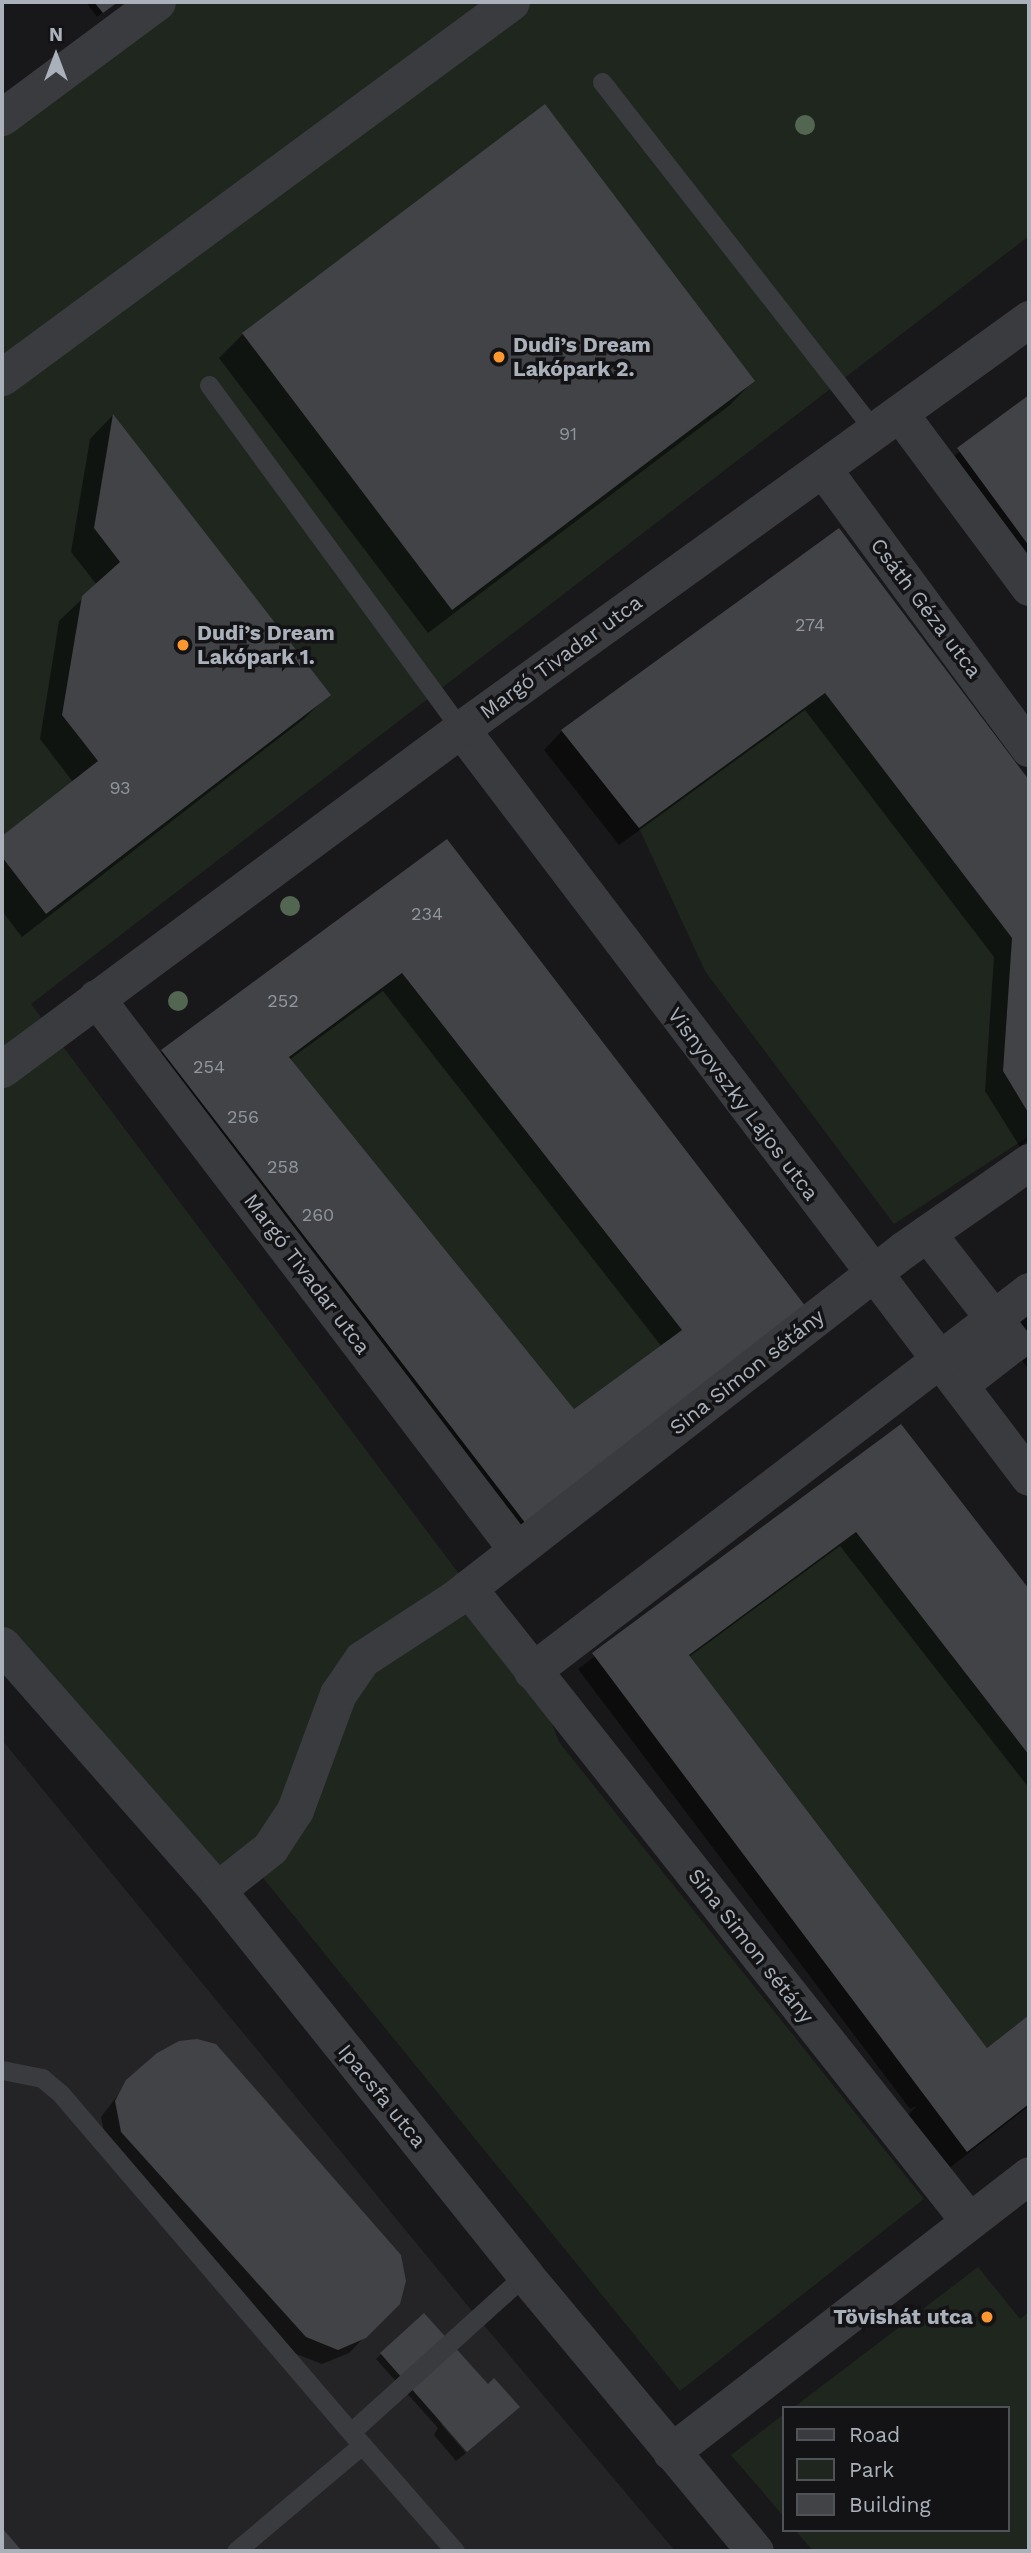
<!DOCTYPE html>
<html>
<head>
<meta charset="utf-8">
<style>
	body { margin:0 }
	#map { position:relative; width:1031px; height:2553px; overflow:hidden; background:#18181a; font-family:"Work Sans",sans-serif }
	div>[style] { position:absolute }
	.built>* { inset:0; background:#242427 }
	.green>* { inset:0; background:#1e261e }
	.shadow>* { inset:0; background:#0007 }
	.building>* { inset:0; background:#424347 }
	.lane>* { height:19px; margin:-9.5px; padding:0 9.5px; transform-origin:9.5px; border-radius:9.5px; background:#393b3f }
	.street>* { height:37px; margin:-18.5px; padding:0 18.5px; transform-origin:18.5px; border-radius:18.5px; background:#393b3f }
	.trees>* { width:20px; height:20px; margin:-10px; border-radius:50%; background:#536652 }
	.dots>* { width:19px; height:19px; translate:-50% -50%; box-sizing:border-box; border:4px solid #131315; border-radius:50% }
	span { translate:-50% -50%; white-space:nowrap; text-align:center; line-height:1.15; -webkit-text-stroke:7px #131315; paint-order:stroke }
	.number-label { font-size:18px; color:#90969e }
	.number-label span { -webkit-text-stroke-width:0 }
	.poi-label { font-size:21px; color:#aab1bb; font-weight:700 }
	.left { translate:0 -50%; text-align:left }
	.right { translate:-100% -50%; text-align:right }
	.street-label { font-size:21px; color:#aab1bb }
	.frame { position:absolute; inset:0; border:4px solid #aab1bb; pointer-events:none }
	.legend { position:absolute; left:782px; top:2406px; width:228px; height:126px; box-sizing:border-box; background:#131315; border:2px solid #4f5257; margin:0; padding:9px 12px; list-style:none; font-size:21px; color:#aab1bb }
	.legend li { display:flex; align-items:center; gap:14px; height:35px }
	.legend b { width:35px; border:2px solid #4f5257 }
	.north { position:absolute; left:21px; top:21px; width:70px; height:70px; -webkit-text-stroke:5px #131315; paint-order:stroke; rotate:0deg; font-size:19px; font-weight:700; line-height:28px; text-align:center; color:#aab1bb }
	.north::after { content:''; display:block; margin:auto; width:24px; height:32px; background:#aab1bb; clip-path:polygon(50% 0,100% 100%,50% 72%,0 100%) }
</style>
</head>
<body>
<div id="map">
	<div class="built">
		<div style="clip-path:polygon(2px 1740px,477px 2317px,675px 2551px,2px 2551px)"></div>
	</div>
	<div class="green">
		<div style="clip-path:polygon(157px 2px,1029px 2px,1029px 236px,31px 1004px,532px 1671px,559px 1742px,924px 2199px,680px 2391px,251px 1863px,217px 1890px,2px 1645px,2px 117px)"></div>
		<div style="clip-path:polygon(825px 693px,1012px 938px,1003px 1071px,1029px 1114px,1029px 1136px,894px 1224px,705px 971px,639px 828px)"></div>
		<div style="clip-path:polygon(402px 973px,682px 1330px,574px 1409px,289px 1057px)"></div>
		<div style="clip-path:polygon(856px 1532px,1029px 1755px,1029px 2015px,987px 2048px,689px 1655px)"></div>
		<div style="clip-path:polygon(978px 2267px,1020px 2319px,1029px 2312px,1029px 2551px,813px 2551px,795px 2530px,1008px 2530px,1008px 2408px,793px 2408px)"></div>
		<div style="clip-path:polygon(784px 2414px,784px 2517px,731px 2455px)"></div>
	</div>
	<div class="shadow">
		<div style="clip-path:polygon(86px 2px,117px 2px,97px 17px)"></div>
		<div style="clip-path:polygon(544px 107px,753px 381px,730px 405px,428px 633px,219px 358px,243px 334px)"></div>
		<div style="clip-path:polygon(1029px 397px,1029px 581px,939px 468px)"></div>
		<div style="clip-path:polygon(112px 416px,328px 695px,305px 718px,22px 937px,2px 911px,2px 838px,73px 782px,40px 739px,59px 621px,97px 585px,71px 552px,90px 439px)"></div>
		<div style="clip-path:polygon(839px 531px,1029px 785px,1029px 1140px,1020px 1147px,985px 1091px,994px 957px,805px 710px,619px 845px,544px 750px,562px 731px)"></div>
		<div style="clip-path:polygon(evenodd,447px 841px,804px 1307px,506px 1542px,143px 1070px,162px 1052px,447px 841px,383px 991px,662px 1347px,573px 1412px,289px 1060px,383px 991px)"></div>
		<div style="clip-path:polygon(1029px 1315px,1029px 1370px,1005px 1337px)"></div>
		<div style="clip-path:polygon(901px 1427px,1029px 1592px,1029px 1788px,840px 1546px,689px 1657px,977px 2058px,1029px 2018px,1029px 2106px,948px 2169px,908px 2115px,917px 2106px,910px 2109px,578px 1669px)"></div>
		<div style="clip-path:polygon(128px 2082px,398px 2303px,349px 2353px,322px 2364px,291px 2352px,107px 2147px,101px 2117px)"></div>
		<div style="clip-path:polygon(423px 2315px,488px 2386px,441px 2424px,466px 2453px,456px 2461px,434px 2435px,438px 2428px,376px 2359px)"></div>
	</div>
	<div class="building">
		<div style="clip-path:polygon(94px 2px,118px 2px,103px 13px)"></div>
		<div style="clip-path:polygon(545px 104px,755px 381px,452px 610px,242px 333px)"></div>
		<div style="clip-path:polygon(1029px 395px,1029px 546px,957px 448px)"></div>
		<div style="clip-path:polygon(113px 414px,331px 695px,46px 914px,2px 857px,2px 836px,98px 761px,62px 715px,82px 596px,120px 562px,94px 528px)"></div>
		<div style="clip-path:polygon(839px 528px,1029px 780px,1029px 1114px,1003px 1071px,1012px 938px,825px 693px,639px 828px,561px 730px)"></div>
		<div style="clip-path:polygon(evenodd,447px 839px,806px 1307px,526px 1524px,161px 1050px,447px 839px,402px 973px,682px 1330px,574px 1409px,289px 1057px,402px 973px)"></div>
		<div style="clip-path:polygon(901px 1424px,1029px 1589px,1029px 1755px,856px 1532px,689px 1655px,987px 2048px,1029px 2015px,1029px 2104px,967px 2152px,592px 1653px)"></div>
		<div style="clip-path:polygon(197px 2039px,216px 2044px,401px 2255px,406px 2281px,400px 2304px,366px 2338px,338px 2350px,306px 2337px,121px 2132px,115px 2101px,126px 2080px,157px 2053px,179px 2041px)"></div>
		<div style="clip-path:polygon(424px 2313px,488px 2384px,494px 2378px,520px 2407px,467px 2452px,380px 2353px)"></div>
		<div style="clip-path:polygon(2px 2528px,22px 2551px,2px 2551px)"></div>
	</div>
	<div class="lane">
		<div style="left:602px;top:82px;width:444px;rotate:52deg"></div>
		<div style="left:209px;top:385px;width:426px;rotate:53.8deg"></div>
		<div style="left:2px;top:2070px;width:41px;rotate:11.3deg"></div>
		<div style="left:42px;top:2078px;width:23px;rotate:40deg"></div>
		<div style="left:60px;top:2093px;width:447px;rotate:49.4deg"></div>
		<div style="left:236px;top:2551px;width:165px;rotate:-40.1deg"></div>
		<div style="left:455px;top:2551px;width:158px;rotate:-131.2deg"></div>
		<div style="left:351px;top:2432px;width:234px;rotate:-42.1deg"></div>
	</div>
	<div class="street">
		<div style="left:2px;top:117px;width:193px;rotate:-36.6deg"></div>
		<div style="left:2px;top:377px;width:632px;rotate:-36.38deg"></div>
		<div style="left:900px;top:414px;width:216px;rotate:53.3deg"></div>
		<div style="left:823px;top:469px;width:347px;rotate:53.6deg"></div>
		<div style="left:461px;top:729px;width:939px;rotate:52.79deg"></div>
		<div style="left:96px;top:998px;width:694px;rotate:52.67deg"></div>
		<div style="left:2px;top:1069px;width:571px;rotate:-36.53deg"></div>
		<div style="left:461px;top:729px;width:701px;rotate:-35.82deg"></div>
		<div style="left:927px;top:1233px;width:140px;rotate:52deg"></div>
		<div style="left:1013px;top:1343px;width:68px;rotate:142.1deg"></div>
		<div style="left:468px;top:1588px;width:807px;rotate:51.64deg"></div>
		<div style="left:2px;top:1645px;width:326px;rotate:48.7deg"></div>
		<div style="left:217px;top:1890px;width:493px;rotate:51.3deg"></div>
		<div style="left:525px;top:2275px;width:359px;rotate:50.2deg"></div>
		<div style="left:532px;top:1671px;width:626px;rotate:-37.4deg"></div>
		<div style="left:217px;top:1890px;width:68px;rotate:-38.4deg"></div>
		<div style="left:270px;top:1848px;width:45px;rotate:-56.7deg"></div>
		<div style="left:295px;top:1810px;width:124px;rotate:-69.7deg"></div>
		<div style="left:338px;top:1694px;width:42px;rotate:-55.6deg"></div>
		<div style="left:362px;top:1659px;width:110px;rotate:-33.1deg"></div>
		<div style="left:454px;top:1599px;width:569px;rotate:-37.86deg"></div>
		<div style="left:903px;top:1250px;width:154px;rotate:-34.9deg"></div>
		<div style="left:671px;top:2452px;width:453px;rotate:-37.7deg"></div>
	</div>
	<div class="trees">
		<div style="left:805px;top:125px"></div>
		<div style="left:290px;top:906px"></div>
		<div style="left:178px;top:1001px"></div>
	</div>
	<div class="dots">
		<div style="left:499px;top:357px;background:#fa9730"></div>
		<div style="left:183px;top:645px;background:#fa9730"></div>
		<div style="left:987px;top:2317px;background:#fa9730"></div>
	</div>
	<div class="number-label">
		<span style="left:568px;top:434px">91</span>
		<span style="left:810px;top:625px">274</span>
		<span style="left:120px;top:788px">93</span>
		<span style="left:427px;top:914px">234</span>
		<span style="left:283px;top:1001px">252</span>
		<span style="left:209px;top:1067px">254</span>
		<span style="left:243px;top:1117px">256</span>
		<span style="left:283px;top:1167px">258</span>
		<span style="left:318px;top:1215px">260</span>
	</div>
	<div class="poi-label">
		<span class="left" style="left:513px;top:357px">Dudi’s Dream<br>Lakópark 2.</span>
		<span class="left" style="left:197px;top:645px">Dudi’s Dream<br>Lakópark 1.</span>
		<span class="right" style="left:973px;top:2317px">Tövishát utca</span>
	</div>
	<div class="street-label">
		<span style="left:926px;top:608px;rotate:53deg">Csáth Géza utca</span>
		<span style="left:561px;top:657px;rotate:-36deg">Margó Tivadar utca</span>
		<span style="left:743px;top:1104px;rotate:53deg">Visnyovszky Lajos utca</span>
		<span style="left:307px;top:1274px;rotate:53deg">Margó Tivadar utca</span>
		<span style="left:747px;top:1372px;rotate:-38deg">Sina Simon sétány</span>
		<span style="left:751px;top:1946px;rotate:52deg">Sina Simon sétány</span>
		<span style="left:382px;top:2096px;rotate:51deg">Ipacsfa utca</span>
	</div>
	<div class="frame"></div>
	<ul class="legend">
	<li><b style="height:9px;background:#393b3f"></b>Road</li>
	<li><b style="height:19px;background:#1e261e"></b>Park</li>
	<li><b style="height:19px;background:#424347"></b>Building</li>
	</ul>
	<div class="north">N</div>
</div>
</body>
</html>
